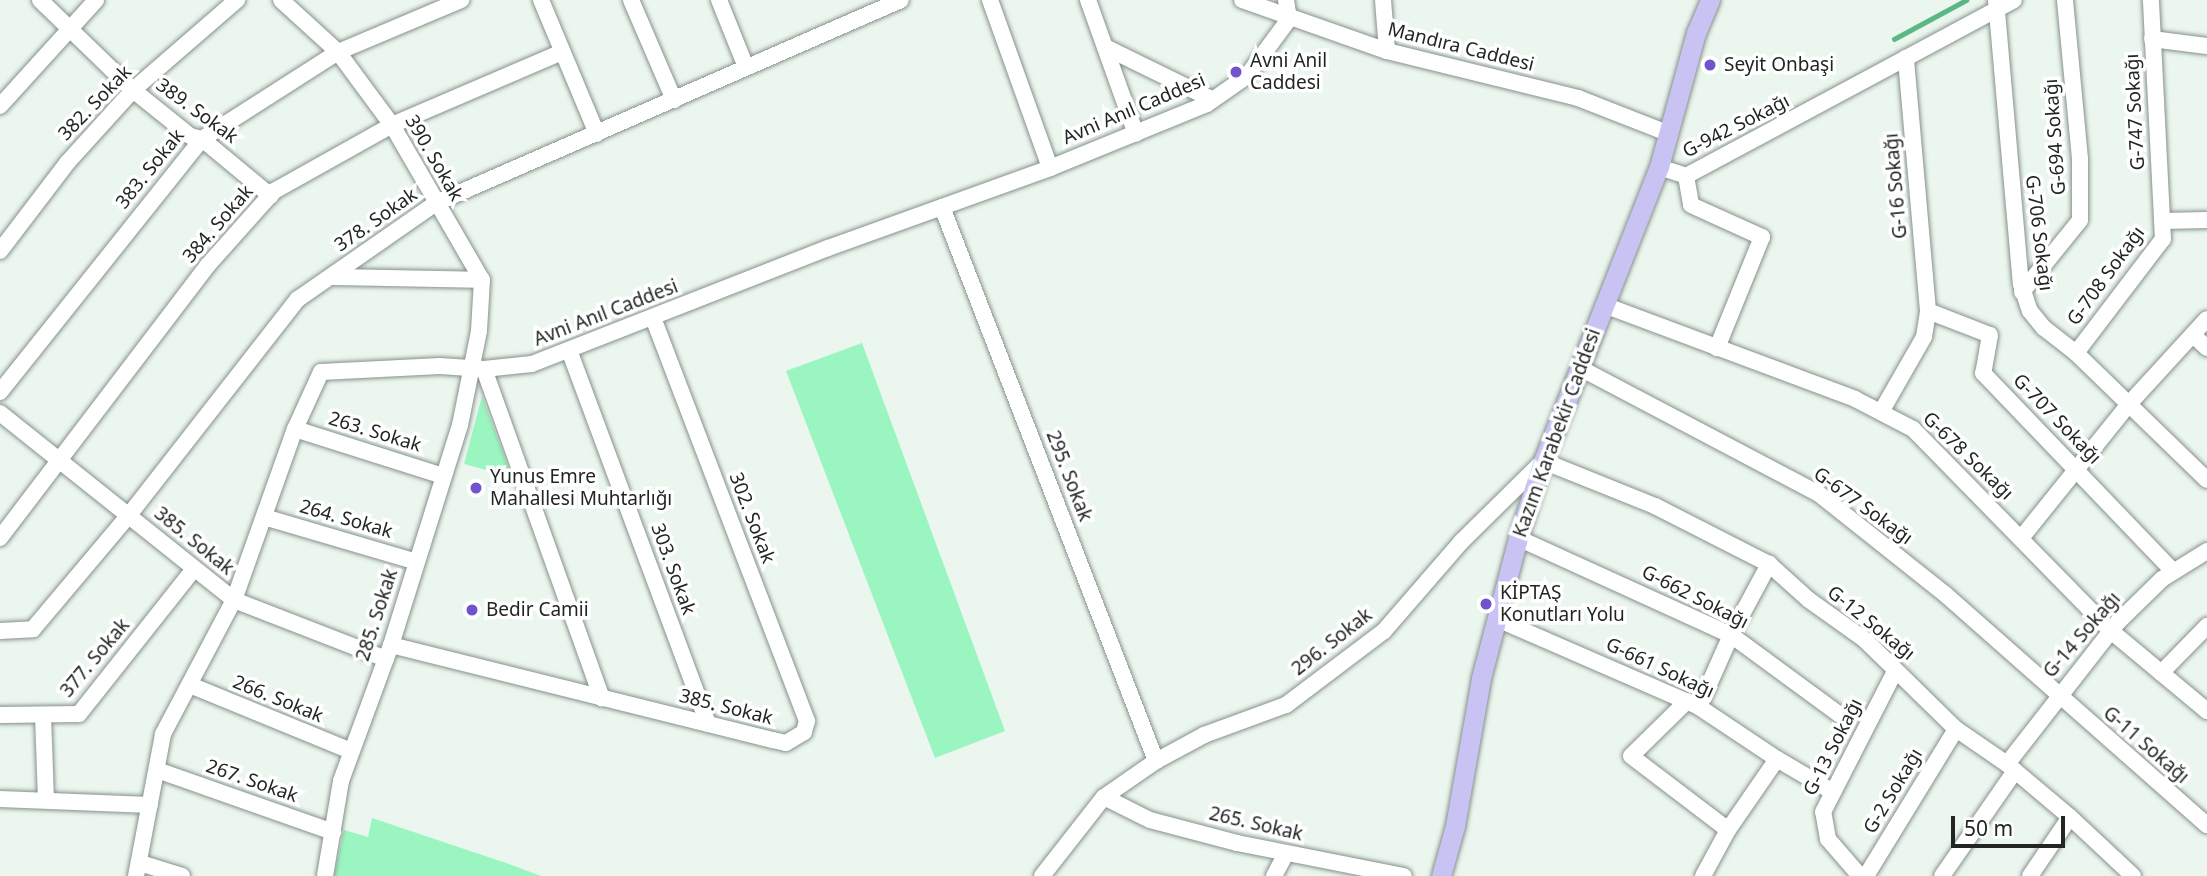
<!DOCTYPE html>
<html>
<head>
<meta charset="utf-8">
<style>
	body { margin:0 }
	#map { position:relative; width:2207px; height:876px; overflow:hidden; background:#eaf6ee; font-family:"Noto Sans",sans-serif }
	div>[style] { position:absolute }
	.green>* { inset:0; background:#9bf5c1 }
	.stream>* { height:4.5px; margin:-2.25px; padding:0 2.25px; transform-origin:2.25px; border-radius:2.25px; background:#5bb885 }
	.roads { filter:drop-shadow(0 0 2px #87918b) drop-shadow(0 0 2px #87918b) }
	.minor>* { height:16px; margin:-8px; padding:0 8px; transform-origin:8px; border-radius:8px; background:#fff }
	.major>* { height:19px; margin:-9.5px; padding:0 9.5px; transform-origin:9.5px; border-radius:9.5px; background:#c9c3f4 }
	.dots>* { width:19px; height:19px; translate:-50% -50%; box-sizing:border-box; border:4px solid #fff; border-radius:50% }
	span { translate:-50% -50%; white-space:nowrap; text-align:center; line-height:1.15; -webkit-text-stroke:7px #fff; paint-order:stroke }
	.street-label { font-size:19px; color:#212623 }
	.poi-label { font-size:19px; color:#212623 }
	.left { translate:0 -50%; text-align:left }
	.scale { position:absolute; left:1951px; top:816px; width:114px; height:32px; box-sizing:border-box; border:4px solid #212623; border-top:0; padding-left:9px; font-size:21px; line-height:24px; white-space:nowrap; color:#212623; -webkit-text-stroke:5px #fff; paint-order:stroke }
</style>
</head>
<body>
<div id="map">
	<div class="green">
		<div style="clip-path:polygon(862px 343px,1005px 731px,935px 758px,786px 371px)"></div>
		<div style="clip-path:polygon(482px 396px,512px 477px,464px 464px)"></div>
		<div style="clip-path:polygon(372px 818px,509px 864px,541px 876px,334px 876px,344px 830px,368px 837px)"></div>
	</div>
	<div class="stream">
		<div style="left:1894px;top:39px;width:82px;rotate:-28.4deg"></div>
	</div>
	<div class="roads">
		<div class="minor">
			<div style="left:40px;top:0;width:129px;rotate:44.1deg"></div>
			<div style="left:133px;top:90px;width:73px;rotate:38.9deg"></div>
			<div style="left:190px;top:136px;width:12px;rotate:14deg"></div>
			<div style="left:202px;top:139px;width:89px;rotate:39.6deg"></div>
			<div style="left:281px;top:0;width:77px;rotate:42.4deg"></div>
			<div style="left:338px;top:52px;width:91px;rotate:53.5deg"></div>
			<div style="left:392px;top:125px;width:179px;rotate:59.9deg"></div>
			<div style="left:482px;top:280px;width:51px;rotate:93.4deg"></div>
			<div style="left:479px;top:331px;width:96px;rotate:101.4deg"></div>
			<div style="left:460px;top:425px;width:231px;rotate:107.4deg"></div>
			<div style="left:391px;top:645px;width:145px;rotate:110.2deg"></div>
			<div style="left:341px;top:781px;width:96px;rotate:99.6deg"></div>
			<div style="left:541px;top:0;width:145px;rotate:67.3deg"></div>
			<div style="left:631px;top:0;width:109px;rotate:66.7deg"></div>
			<div style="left:719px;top:0;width:72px;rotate:68.1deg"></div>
			<div style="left:990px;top:0;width:178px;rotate:70.3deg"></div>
			<div style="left:1088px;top:0;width:142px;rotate:70.3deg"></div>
			<div style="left:1242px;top:0;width:154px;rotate:19.4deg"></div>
			<div style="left:1387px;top:51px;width:197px;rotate:13.8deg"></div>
			<div style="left:1578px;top:98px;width:99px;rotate:21.4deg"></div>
			<div style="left:1286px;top:0;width:19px;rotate:81deg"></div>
			<div style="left:1383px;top:0;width:51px;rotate:85.5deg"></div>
			<div style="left:1996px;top:0;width:285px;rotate:85deg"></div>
			<div style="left:2021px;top:284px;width:28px;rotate:72deg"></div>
			<div style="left:2030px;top:311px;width:22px;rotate:51deg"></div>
			<div style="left:2044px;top:328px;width:41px;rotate:38deg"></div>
			<div style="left:2076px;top:353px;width:182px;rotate:44.1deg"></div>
			<div style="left:2152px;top:39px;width:55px;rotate:7.3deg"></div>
			<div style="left:1105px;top:47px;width:120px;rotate:26.1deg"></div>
			<div style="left:0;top:106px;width:143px;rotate:-47.8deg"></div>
			<div style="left:1659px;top:167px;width:28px;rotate:18deg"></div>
			<div style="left:1686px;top:176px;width:372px;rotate:-28.2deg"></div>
			<div style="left:1686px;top:176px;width:29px;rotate:80deg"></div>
			<div style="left:1691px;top:205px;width:78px;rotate:24.3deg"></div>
			<div style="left:1762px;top:237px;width:120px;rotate:112.1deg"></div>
			<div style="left:942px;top:207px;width:594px;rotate:68.88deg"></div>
			<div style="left:2162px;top:221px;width:45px;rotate:-1.3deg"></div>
			<div style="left:0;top:251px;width:111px;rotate:-52.7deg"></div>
			<div style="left:67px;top:163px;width:98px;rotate:-47.9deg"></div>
			<div style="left:133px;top:90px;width:138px;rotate:-40.9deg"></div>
			<div style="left:331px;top:277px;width:151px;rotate:1.1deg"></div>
			<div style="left:2022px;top:292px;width:92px;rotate:-51.1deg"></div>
			<div style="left:2080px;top:220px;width:61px;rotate:-90deg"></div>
			<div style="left:2080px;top:159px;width:160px;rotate:-95.4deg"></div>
			<div style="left:1604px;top:305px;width:268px;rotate:20.5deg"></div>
			<div style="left:1855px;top:399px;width:65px;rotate:27.3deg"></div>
			<div style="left:1913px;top:429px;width:283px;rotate:45.6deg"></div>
			<div style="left:2111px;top:631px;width:125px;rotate:39.8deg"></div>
			<div style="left:1928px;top:311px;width:66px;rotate:21.2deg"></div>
			<div style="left:1990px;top:335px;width:39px;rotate:100deg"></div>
			<div style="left:1983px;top:373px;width:274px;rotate:46.2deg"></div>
			<div style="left:2193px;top:335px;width:19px;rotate:43deg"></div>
			<div style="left:569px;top:350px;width:399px;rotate:69.6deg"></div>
			<div style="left:2076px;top:353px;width:143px;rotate:-52.7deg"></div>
			<div style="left:2163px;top:239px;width:239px;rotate:-92.9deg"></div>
			<div style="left:1580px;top:368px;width:270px;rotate:27.8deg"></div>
			<div style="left:1819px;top:494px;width:162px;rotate:38.5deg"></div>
			<div style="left:1946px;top:595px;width:348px;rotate:41.4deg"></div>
			<div style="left:484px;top:369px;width:350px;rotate:70.3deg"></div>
			<div style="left:0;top:392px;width:324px;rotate:-51.4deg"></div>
			<div style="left:202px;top:139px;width:161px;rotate:-32.6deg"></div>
			<div style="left:338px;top:52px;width:134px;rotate:-22.9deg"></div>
			<div style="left:1881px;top:412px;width:86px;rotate:-60.2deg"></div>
			<div style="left:1924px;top:337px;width:26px;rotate:-81deg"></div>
			<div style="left:1928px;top:311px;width:254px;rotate:-95deg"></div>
			<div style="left:0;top:413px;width:300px;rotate:38.6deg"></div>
			<div style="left:234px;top:600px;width:163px;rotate:21.2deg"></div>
			<div style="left:295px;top:429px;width:155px;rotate:17.6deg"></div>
			<div style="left:264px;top:517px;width:159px;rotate:16.4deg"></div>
			<div style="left:2022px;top:537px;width:171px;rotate:-51.2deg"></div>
			<div style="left:2129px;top:404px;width:115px;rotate:-47.5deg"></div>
			<div style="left:0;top:538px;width:343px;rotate:-52.7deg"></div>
			<div style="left:208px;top:265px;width:99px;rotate:-48.3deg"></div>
			<div style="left:274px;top:191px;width:135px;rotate:-29.2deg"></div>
			<div style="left:392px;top:125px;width:185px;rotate:-23.2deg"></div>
			<div style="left:1518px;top:538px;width:234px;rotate:24.5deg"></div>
			<div style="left:1731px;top:635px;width:135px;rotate:36.3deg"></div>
			<div style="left:1497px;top:619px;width:220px;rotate:23.5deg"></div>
			<div style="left:1699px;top:707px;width:94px;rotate:33.7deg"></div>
			<div style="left:1777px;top:759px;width:65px;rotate:30.5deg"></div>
			<div style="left:0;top:631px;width:33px;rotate:-3deg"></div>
			<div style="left:33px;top:629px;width:149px;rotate:-49.9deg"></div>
			<div style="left:129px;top:515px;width:274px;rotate:-52deg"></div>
			<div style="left:298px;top:299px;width:168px;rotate:-34.8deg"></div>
			<div style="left:436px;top:203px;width:507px;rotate:-23.58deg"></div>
			<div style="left:391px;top:645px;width:394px;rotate:14deg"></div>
			<div style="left:773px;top:740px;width:13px;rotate:13deg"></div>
			<div style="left:786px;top:743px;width:21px;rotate:-31deg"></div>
			<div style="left:804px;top:732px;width:11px;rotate:-75deg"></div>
			<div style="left:807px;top:721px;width:431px;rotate:-110.9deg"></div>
			<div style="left:2161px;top:673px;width:66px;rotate:-45.6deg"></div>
			<div style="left:190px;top:685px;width:174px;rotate:22.3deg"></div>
			<div style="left:1687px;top:701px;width:78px;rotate:135.5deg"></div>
			<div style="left:1631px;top:756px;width:122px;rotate:37.3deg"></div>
			<div style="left:1699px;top:707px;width:79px;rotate:-66deg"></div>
			<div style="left:1731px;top:635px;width:81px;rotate:-61.8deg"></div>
			<div style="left:0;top:715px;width:79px;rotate:-0.7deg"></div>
			<div style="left:79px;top:714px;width:185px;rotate:-51.6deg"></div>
			<div style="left:43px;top:715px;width:85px;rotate:88deg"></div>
			<div style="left:2007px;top:764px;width:179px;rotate:-52deg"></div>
			<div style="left:2117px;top:623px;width:63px;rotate:-44.4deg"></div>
			<div style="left:2162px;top:579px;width:53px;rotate:-31.9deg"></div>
			<div style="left:157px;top:770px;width:187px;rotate:19.4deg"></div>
			<div style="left:1104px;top:797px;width:51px;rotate:26.6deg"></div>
			<div style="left:1150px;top:820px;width:90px;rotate:14.8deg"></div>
			<div style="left:1237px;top:843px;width:170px;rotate:11.2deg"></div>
			<div style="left:0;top:799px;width:150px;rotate:2.3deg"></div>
			<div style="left:140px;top:863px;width:44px;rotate:17.2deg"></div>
			<div style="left:136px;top:876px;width:145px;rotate:-79.2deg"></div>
			<div style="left:163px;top:734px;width:152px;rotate:-62.1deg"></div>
			<div style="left:234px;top:600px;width:182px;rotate:-70.4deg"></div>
			<div style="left:295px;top:429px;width:63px;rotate:-65.5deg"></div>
			<div style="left:321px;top:372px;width:119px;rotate:-2.9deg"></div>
			<div style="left:440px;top:366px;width:44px;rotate:3.9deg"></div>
			<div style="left:484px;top:369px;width:48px;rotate:-5.9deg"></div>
			<div style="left:532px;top:364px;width:318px;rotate:-21.4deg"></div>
			<div style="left:828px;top:248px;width:236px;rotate:-19.8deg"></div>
			<div style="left:1050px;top:168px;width:170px;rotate:-22.2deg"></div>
			<div style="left:1207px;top:104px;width:49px;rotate:-35deg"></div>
			<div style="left:1247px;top:76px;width:71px;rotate:-53.6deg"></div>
			<div style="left:1042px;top:876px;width:100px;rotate:-51.9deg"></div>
			<div style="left:1104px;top:797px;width:63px;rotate:-34.7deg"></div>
			<div style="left:1156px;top:761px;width:55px;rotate:-28.4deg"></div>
			<div style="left:1204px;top:735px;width:87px;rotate:-20.1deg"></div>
			<div style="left:1286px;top:705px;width:123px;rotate:-37.1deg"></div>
			<div style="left:1384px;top:631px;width:118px;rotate:-49.1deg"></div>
			<div style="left:1461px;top:542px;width:115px;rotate:-44.6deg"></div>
			<div style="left:1543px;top:461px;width:121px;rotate:21.9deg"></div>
			<div style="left:1655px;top:506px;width:128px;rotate:27deg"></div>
			<div style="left:1769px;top:564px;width:54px;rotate:42deg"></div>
			<div style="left:1809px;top:600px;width:69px;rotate:35.5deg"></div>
			<div style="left:1865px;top:640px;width:127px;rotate:44.4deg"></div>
			<div style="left:1956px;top:729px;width:62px;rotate:34.5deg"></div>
			<div style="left:2007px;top:764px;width:82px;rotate:40.1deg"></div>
			<div style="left:2070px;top:817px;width:86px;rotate:43.1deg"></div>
			<div style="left:1274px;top:876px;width:26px;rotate:-62deg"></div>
			<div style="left:1703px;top:876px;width:52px;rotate:-61.5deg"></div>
			<div style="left:1728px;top:830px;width:86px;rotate:-55.4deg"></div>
			<div style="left:1860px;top:876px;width:49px;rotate:-130.9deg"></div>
			<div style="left:1828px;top:839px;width:27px;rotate:-100deg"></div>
			<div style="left:1823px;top:812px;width:158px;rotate:-62.9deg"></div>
			<div style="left:1866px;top:876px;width:172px;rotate:-58.5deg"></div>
			<div style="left:1942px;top:876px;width:128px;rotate:-55.2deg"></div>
			<div style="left:2030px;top:876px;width:71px;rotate:-55.9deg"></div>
		</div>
		<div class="major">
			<div style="left:1441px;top:876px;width:52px;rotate:-74.4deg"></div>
			<div style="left:1455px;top:826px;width:150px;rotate:-80deg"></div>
			<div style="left:1481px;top:678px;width:145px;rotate:-75.2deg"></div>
			<div style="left:1518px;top:538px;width:81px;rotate:-72deg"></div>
			<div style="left:1543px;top:461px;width:316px;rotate:-68.5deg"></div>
			<div style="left:1659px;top:167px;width:139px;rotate:-74.6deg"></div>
			<div style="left:1696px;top:33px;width:36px;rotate:-67deg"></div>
		</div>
	</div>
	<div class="dots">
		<div style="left:1710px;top:65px;background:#6f54ce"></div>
		<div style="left:1236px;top:72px;background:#6f54ce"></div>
		<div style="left:476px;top:488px;background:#6f54ce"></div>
		<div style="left:1486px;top:604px;background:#6f54ce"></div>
		<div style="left:472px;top:610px;background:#6f54ce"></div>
	</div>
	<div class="street-label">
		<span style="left:1461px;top:47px;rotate:14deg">Mandıra Caddesi</span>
		<span style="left:95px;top:103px;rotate:-46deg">382. Sokak</span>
		<span style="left:1134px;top:109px;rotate:-23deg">Avni Anıl Caddesi</span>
		<span style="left:197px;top:111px;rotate:36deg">389. Sokak</span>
		<span style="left:2135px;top:112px;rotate:-93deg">G-747 Sokağı</span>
		<span style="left:1736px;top:126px;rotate:-27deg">G-942 Sokağı</span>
		<span style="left:2055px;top:137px;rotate:-94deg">G-694 Sokağı</span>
		<span style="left:434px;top:158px;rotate:60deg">390. Sokak</span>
		<span style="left:150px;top:169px;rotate:-51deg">383. Sokak</span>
		<span style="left:1896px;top:186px;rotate:-95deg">G-16 Sokağı</span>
		<span style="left:376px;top:220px;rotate:-35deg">378. Sokak</span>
		<span style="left:218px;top:224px;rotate:-49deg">384. Sokak</span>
		<span style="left:2039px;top:233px;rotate:83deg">G-706 Sokağı</span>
		<span style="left:2106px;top:276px;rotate:-54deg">G-708 Sokağı</span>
		<span style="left:606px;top:313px;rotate:-21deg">Avni Anıl Caddesi</span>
		<span style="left:2057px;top:419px;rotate:46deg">G-707 Sokağı</span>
		<span style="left:375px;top:432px;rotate:17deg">263. Sokak</span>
		<span style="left:1557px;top:433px;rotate:-70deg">Kazım Karabekir Caddesi</span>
		<span style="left:1968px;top:456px;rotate:44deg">G-678 Sokağı</span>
		<span style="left:1069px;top:476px;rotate:69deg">295. Sokak</span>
		<span style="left:1863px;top:506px;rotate:36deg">G-677 Sokağı</span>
		<span style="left:752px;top:518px;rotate:69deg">302. Sokak</span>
		<span style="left:346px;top:519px;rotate:16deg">264. Sokak</span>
		<span style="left:194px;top:541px;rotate:39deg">385. Sokak</span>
		<span style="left:673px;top:569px;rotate:70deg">303. Sokak</span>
		<span style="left:1695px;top:597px;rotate:27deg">G-662 Sokağı</span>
		<span style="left:377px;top:615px;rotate:-72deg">285. Sokak</span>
		<span style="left:1871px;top:623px;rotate:39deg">G-12 Sokağı</span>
		<span style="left:2082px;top:635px;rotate:-49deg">G-14 Sokağı</span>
		<span style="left:1332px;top:642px;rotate:-38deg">296. Sokak</span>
		<span style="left:95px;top:658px;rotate:-50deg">377. Sokak</span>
		<span style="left:1660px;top:668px;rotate:25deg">G-661 Sokağı</span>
		<span style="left:278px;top:699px;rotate:22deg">266. Sokak</span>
		<span style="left:726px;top:707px;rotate:14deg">385. Sokak</span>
		<span style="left:2146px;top:745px;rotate:41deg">G-11 Sokağı</span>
		<span style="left:1833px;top:747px;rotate:-63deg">G-13 Sokağı</span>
		<span style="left:252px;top:781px;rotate:19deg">267. Sokak</span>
		<span style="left:1893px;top:791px;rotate:-59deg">G-2 Sokağı</span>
		<span style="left:1256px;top:824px;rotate:13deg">265. Sokak</span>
	</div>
	<div class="poi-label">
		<span class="left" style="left:1250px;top:72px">Avni Anil<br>Caddesi</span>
		<span class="left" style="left:1724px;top:65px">Seyit Onbaşi</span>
		<span class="left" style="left:490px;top:488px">Yunus Emre<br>Mahallesi Muhtarlığı</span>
		<span class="left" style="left:1500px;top:604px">KİPTAŞ<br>Konutları Yolu</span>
		<span class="left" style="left:486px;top:610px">Bedir Camii</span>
	</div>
	<div class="scale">50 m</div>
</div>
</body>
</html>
